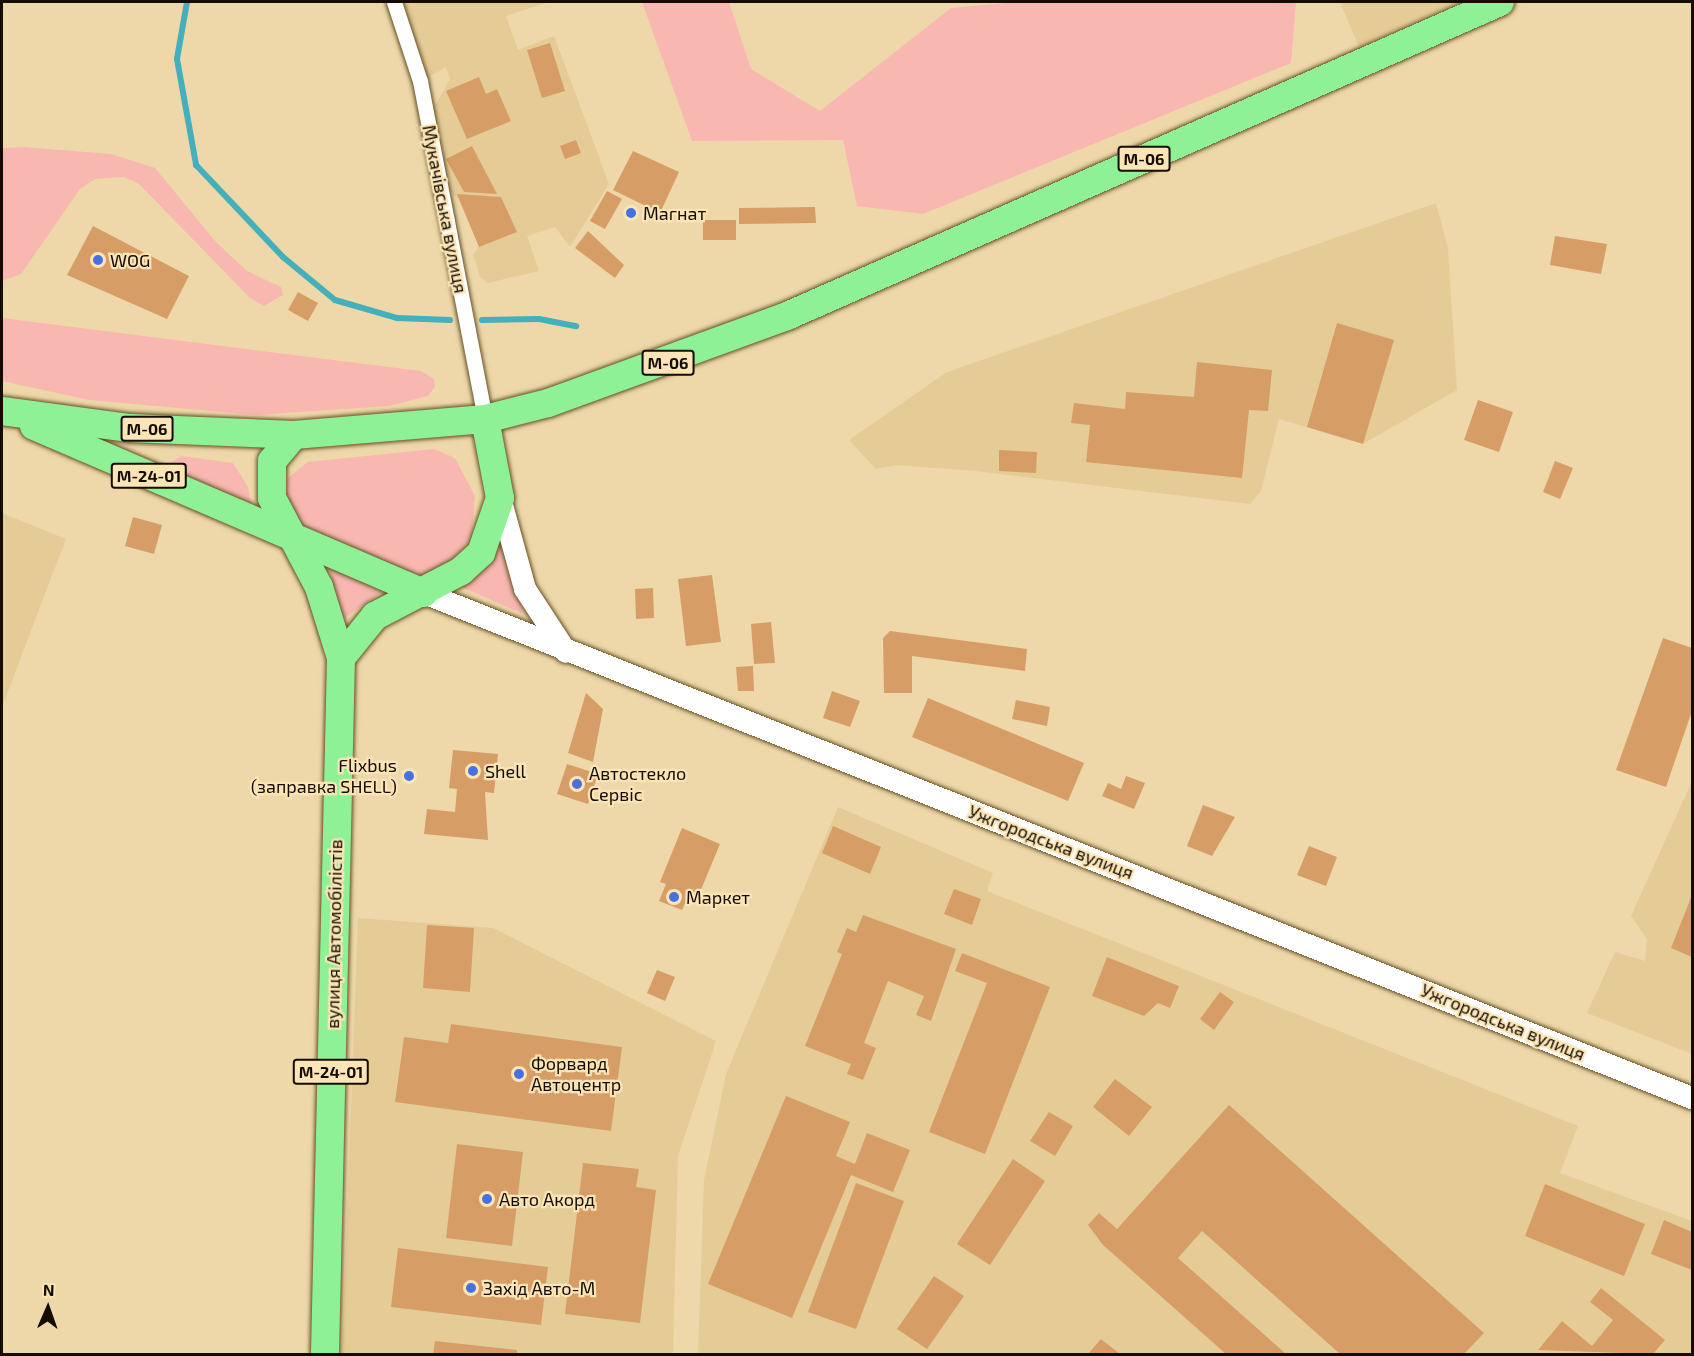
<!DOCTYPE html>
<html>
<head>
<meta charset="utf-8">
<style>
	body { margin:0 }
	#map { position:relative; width:1694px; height:1356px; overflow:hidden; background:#eed8a9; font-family:"Exo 2",sans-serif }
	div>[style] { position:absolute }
	.built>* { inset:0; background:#e5cc97 }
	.green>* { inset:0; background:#f8b7b1 }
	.stream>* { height:6px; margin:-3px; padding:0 3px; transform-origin:3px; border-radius:3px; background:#45b0bc }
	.building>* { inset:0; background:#d69e66 }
	.roads { filter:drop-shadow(0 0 2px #655126) drop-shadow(0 0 2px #655126) }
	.street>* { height:15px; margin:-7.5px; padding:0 7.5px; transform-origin:7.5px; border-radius:7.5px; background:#fff }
	.secondary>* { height:22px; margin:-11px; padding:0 11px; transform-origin:11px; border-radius:11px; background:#fff }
	.highway>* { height:28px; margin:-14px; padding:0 14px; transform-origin:14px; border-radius:14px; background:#8ff196 }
	.dots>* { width:16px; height:16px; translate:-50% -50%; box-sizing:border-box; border:3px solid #fbe5b6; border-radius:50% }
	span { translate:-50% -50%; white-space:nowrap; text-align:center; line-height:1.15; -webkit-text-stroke:4.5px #fbe5b6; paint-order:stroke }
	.shield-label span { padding:2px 4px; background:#fbe5b6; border:2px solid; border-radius:4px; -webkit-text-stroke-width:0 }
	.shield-label { font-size:16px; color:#140c00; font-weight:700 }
	.street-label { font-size:18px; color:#140c00 }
	.poi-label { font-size:18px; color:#140c00 }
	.left { translate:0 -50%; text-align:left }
	.right { translate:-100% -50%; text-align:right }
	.frame { position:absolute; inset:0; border:3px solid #140c00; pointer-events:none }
	.north { position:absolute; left:18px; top:1278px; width:60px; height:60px; -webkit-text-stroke:4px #fbe5b6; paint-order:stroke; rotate:2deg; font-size:16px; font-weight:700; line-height:24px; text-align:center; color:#140c00 }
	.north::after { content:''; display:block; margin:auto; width:21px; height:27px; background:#140c00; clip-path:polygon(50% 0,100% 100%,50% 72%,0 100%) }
</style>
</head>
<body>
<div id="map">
	<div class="built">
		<div style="clip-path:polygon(401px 2px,549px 2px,506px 16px,518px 50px,554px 36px,609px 184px,570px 247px,555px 227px,527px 236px,539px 271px,488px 283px,480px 277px,473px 255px,479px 246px,459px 200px,449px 191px,432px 111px,450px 79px,446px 67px,427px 78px)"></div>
		<div style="clip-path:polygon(1340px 2px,1460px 2px,1359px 47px)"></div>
		<div style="clip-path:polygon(1436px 203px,1448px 248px,1457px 390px,1363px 444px,1279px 419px,1261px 491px,1250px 504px,975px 471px,896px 465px,876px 469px,849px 440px,947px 372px)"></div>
		<div style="clip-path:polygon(2px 513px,66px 539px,2px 707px)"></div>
		<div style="clip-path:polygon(1692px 781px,1692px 1054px,1587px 1013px,1615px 952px,1645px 961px,1647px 939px,1631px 916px)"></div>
		<div style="clip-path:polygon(838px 807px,993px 873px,987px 891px,1578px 1126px,1560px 1173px,1692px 1221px,1692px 1354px,698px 1354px,704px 1180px,726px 1074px)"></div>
		<div style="clip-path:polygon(358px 918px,493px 928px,716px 1041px,678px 1156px,673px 1354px,342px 1354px)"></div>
	</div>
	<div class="green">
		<div style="clip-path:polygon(642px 2px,729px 2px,751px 69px,820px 111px,951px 8px,1017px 2px,1296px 2px,1291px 63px,923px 214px,857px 206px,843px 140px,692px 141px)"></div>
		<div style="clip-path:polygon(23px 147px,111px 154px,155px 168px,216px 242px,247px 271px,281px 287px,283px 295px,264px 306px,250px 298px,139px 184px,124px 177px,95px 179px,80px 189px,21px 274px,2px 281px,2px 148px)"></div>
		<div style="clip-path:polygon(2px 318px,421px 371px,434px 379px,435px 387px,428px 396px,389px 406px,256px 415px,89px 400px,2px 381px)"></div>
		<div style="clip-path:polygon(434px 449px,455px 458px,475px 496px,472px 534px,456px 561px,423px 576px,305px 532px,286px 496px,288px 478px,308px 462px)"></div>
		<div style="clip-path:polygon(181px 456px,233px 463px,248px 487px,252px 509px,166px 475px,168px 464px)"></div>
		<div style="clip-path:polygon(500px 538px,523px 614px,453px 583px)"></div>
		<div style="clip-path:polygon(330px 568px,387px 588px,339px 622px)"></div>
	</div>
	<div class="stream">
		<div style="left:187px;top:2px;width:58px;rotate:100deg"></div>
		<div style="left:177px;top:59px;width:108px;rotate:79.8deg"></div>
		<div style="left:196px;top:165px;width:127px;rotate:46.6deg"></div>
		<div style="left:283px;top:257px;width:67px;rotate:39.6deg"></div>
		<div style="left:335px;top:300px;width:65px;rotate:16.2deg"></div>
		<div style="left:397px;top:318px;width:53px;rotate:2.2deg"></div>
		<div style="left:482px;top:320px;width:57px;rotate:-1deg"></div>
		<div style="left:539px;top:319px;width:38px;rotate:11deg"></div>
	</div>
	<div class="building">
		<div style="clip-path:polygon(550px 43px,565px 91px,542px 98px,527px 50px)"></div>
		<div style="clip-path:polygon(479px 77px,486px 94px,497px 89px,511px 121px,467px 139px,446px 91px)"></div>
		<div style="clip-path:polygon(576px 140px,581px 153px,565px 159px,560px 146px)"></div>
		<div style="clip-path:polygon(472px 146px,497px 194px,464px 192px,446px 159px)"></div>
		<div style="clip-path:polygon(633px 151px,679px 172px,660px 213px,613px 190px)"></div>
		<div style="clip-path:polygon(607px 191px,622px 199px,605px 229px,590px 221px)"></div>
		<div style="clip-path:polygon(457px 194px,501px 197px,517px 232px,479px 247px)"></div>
		<div style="clip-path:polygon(815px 207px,816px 223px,739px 224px,739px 208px)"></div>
		<div style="clip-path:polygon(703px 220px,736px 220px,736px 240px,703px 240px)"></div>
		<div style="clip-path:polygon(93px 226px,189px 276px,167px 319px,67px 275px)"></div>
		<div style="clip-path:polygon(588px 231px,624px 265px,615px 278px,575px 248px)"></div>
		<div style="clip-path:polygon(1555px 236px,1607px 244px,1601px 274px,1550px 265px)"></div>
		<div style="clip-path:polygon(298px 292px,318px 303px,308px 321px,288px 310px)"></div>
		<div style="clip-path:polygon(1337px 323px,1394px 340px,1363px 444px,1307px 427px)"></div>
		<div style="clip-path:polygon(1197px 362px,1272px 370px,1268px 411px,1249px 410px,1242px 478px,1086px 462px,1090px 425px,1071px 423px,1074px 403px,1125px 409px,1126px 392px,1194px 397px)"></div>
		<div style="clip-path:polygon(1478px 400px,1513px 412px,1499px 452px,1464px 440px)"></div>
		<div style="clip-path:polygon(999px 450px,1037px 452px,1036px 473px,999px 471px)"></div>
		<div style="clip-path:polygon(1555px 461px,1573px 468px,1560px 499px,1543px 492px)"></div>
		<div style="clip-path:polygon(133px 517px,162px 525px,154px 554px,125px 546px)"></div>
		<div style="clip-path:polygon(712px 575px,721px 642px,686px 646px,678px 579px)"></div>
		<div style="clip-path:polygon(653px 588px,654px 618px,636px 619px,635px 589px)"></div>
		<div style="clip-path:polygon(771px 622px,775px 663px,754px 664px,751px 624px)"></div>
		<div style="clip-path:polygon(890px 631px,1027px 649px,1025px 671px,912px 656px,912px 693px,884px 693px,883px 638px)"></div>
		<div style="clip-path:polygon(1663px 638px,1692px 648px,1692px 711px,1666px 787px,1616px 770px)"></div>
		<div style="clip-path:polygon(753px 666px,754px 691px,738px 691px,736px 667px)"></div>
		<div style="clip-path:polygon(832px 691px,860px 701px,850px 727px,823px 718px)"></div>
		<div style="clip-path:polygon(586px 693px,603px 709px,593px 762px,568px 753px)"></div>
		<div style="clip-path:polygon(928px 698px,1084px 763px,1068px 801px,912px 737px)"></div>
		<div style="clip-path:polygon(1016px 700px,1050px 707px,1047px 726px,1012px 719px)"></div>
		<div style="clip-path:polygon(453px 750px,498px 754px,494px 793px,485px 792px,488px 840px,424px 834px,427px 809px,455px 812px,457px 789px,449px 788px)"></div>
		<div style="clip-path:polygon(567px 764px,598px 774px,588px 804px,557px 794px)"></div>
		<div style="clip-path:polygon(1126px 776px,1145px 783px,1134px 809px,1102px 796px,1108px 783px,1121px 789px)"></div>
		<div style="clip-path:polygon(1203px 805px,1235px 817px,1212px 856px,1187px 846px)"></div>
		<div style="clip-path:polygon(833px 826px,881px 847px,870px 874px,822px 853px)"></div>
		<div style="clip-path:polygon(682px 828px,720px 844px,698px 897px,689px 894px,682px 910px,659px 901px,666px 884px,660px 882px)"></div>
		<div style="clip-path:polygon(1309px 846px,1337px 857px,1326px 886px,1297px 875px)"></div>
		<div style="clip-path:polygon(954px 889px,981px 899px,972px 925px,944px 914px)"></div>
		<div style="clip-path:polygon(1692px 895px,1692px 957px,1671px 948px)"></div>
		<div style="clip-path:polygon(863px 915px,956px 949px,931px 1021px,916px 1015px,924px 996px,888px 981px,864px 1043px,876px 1048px,863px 1080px,847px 1074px,851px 1064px,805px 1046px,842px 954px,837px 952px,847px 928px,856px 932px)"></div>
		<div style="clip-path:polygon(427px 925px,474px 928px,470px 992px,423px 988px)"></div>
		<div style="clip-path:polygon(962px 953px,1050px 987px,985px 1154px,929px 1132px,987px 983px,955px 971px)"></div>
		<div style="clip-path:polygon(1107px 957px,1179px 986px,1170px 1008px,1158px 1003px,1144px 1016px,1092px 996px)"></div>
		<div style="clip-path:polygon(657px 970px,675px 977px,665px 1001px,647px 993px)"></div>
		<div style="clip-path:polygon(1220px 992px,1234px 1002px,1214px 1030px,1200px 1019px)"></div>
		<div style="clip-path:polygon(451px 1024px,622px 1047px,611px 1131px,395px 1102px,404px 1037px,448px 1043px)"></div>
		<div style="clip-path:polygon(1115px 1079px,1152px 1107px,1129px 1136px,1093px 1107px)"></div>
		<div style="clip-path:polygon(786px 1096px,850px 1122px,836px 1156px,855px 1164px,867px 1133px,910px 1150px,893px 1192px,851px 1175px,792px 1318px,708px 1284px)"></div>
		<div style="clip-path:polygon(1229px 1105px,1484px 1333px,1464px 1354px,1340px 1354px,1202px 1231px,1178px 1258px,1286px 1354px,1226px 1354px,1103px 1245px,1088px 1225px,1099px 1213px,1117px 1229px)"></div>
		<div style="clip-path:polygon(1049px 1112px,1073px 1126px,1055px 1156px,1030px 1141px)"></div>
		<div style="clip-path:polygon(457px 1144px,523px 1152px,512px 1246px,446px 1238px)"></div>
		<div style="clip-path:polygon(1013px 1159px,1045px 1181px,990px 1265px,957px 1244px)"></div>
		<div style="clip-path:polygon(583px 1163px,639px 1169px,636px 1187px,656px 1190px,640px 1323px,565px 1314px)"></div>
		<div style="clip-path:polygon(856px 1183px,904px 1201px,856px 1329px,808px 1312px)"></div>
		<div style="clip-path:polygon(1545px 1184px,1645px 1224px,1624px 1276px,1525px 1236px)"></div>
		<div style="clip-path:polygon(1664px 1220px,1692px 1232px,1692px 1270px,1651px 1254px)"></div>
		<div style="clip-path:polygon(398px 1248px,548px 1267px,541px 1325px,391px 1307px)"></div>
		<div style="clip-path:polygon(934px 1276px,964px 1296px,927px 1349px,897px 1329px)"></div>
		<div style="clip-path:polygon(1601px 1288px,1665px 1340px,1653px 1354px,1538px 1350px,1562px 1321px,1592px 1346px,1613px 1320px,1590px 1302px)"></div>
		<div style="clip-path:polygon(1101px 1339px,1120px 1354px,1088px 1354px)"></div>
		<div style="clip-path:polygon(435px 1341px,517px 1350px,517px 1354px,433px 1354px)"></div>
	</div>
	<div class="roads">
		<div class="street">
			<div style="left:394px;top:2px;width:83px;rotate:71.8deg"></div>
			<div style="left:420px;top:81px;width:344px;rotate:79.1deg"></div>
		</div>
		<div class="secondary">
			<div style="left:500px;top:498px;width:94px;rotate:74.6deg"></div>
			<div style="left:525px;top:589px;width:75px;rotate:56.9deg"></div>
			<div style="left:424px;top:593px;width:1365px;rotate:21.72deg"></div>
		</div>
		<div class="highway">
			<div style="left:2px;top:411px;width:129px;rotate:7.6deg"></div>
			<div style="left:130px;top:428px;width:164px;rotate:2.4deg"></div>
			<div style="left:294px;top:435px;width:192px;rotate:-4.8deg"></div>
			<div style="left:485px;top:419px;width:65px;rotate:-14.3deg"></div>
			<div style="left:548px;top:403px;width:254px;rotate:-20deg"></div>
			<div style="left:787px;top:316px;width:779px;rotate:-23.77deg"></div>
			<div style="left:34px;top:426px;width:424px;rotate:23.2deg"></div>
			<div style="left:294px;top:435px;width:34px;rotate:130deg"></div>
			<div style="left:272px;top:461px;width:37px;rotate:90deg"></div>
			<div style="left:272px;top:498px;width:101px;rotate:62.2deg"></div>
			<div style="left:319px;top:587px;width:74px;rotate:72.8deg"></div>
			<div style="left:341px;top:658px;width:696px;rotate:91.32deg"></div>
			<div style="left:341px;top:658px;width:54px;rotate:-51deg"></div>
			<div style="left:375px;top:616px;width:97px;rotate:-27.6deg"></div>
			<div style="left:461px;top:571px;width:27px;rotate:-42deg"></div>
			<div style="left:481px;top:553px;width:58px;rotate:-70.9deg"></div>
			<div style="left:500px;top:498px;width:80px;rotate:-100.8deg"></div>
		</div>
	</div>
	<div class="dots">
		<div style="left:631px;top:213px;background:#4671e3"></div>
		<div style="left:98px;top:260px;background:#4671e3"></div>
		<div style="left:473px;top:771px;background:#4671e3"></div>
		<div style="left:409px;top:776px;background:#4671e3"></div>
		<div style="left:577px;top:784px;background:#4671e3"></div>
		<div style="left:674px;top:897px;background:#4671e3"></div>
		<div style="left:519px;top:1074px;background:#4671e3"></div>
		<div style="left:487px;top:1199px;background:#4671e3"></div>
		<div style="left:471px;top:1288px;background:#4671e3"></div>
	</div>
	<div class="shield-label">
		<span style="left:1144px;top:159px">М-06</span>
		<span style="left:668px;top:363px">М-06</span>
		<span style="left:147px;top:429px">М-06</span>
		<span style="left:149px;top:476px">М-24-01</span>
		<span style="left:331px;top:1072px">М-24-01</span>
	</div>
	<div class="street-label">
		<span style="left:445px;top:209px;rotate:79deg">Мукачівська вулиця</span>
		<span style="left:1051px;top:842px;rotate:21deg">Ужгородська вулиця</span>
		<span style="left:334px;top:934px;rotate:-89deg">вулиця Автомобілістів</span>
		<span style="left:1503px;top:1022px;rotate:22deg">Ужгородська вулиця</span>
	</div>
	<div class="poi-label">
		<span class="left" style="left:643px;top:213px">Магнат</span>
		<span class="left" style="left:110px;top:260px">WOG</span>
		<span class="right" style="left:397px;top:776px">Flixbus<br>(заправка SHELL)</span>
		<span class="left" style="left:485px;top:771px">Shell</span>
		<span class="left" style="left:589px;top:784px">Автостекло<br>Сервіс</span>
		<span class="left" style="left:686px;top:897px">Маркет</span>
		<span class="left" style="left:531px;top:1074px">Форвард<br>Автоцентр</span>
		<span class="left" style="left:499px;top:1199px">Авто Акорд</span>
		<span class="left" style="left:483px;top:1288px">Захід Авто-М</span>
	</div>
	<div class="frame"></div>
	<div class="north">N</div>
</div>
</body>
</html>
